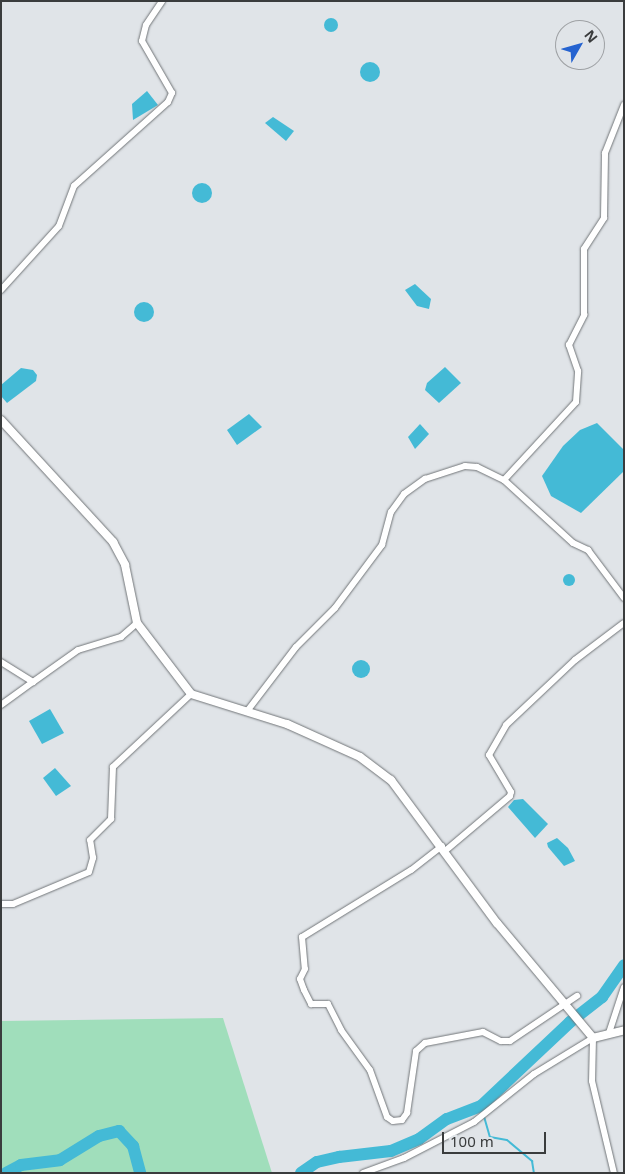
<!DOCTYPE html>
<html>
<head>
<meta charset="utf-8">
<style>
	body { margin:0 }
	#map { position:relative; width:625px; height:1174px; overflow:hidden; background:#e0e4e8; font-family:"Noto Sans",sans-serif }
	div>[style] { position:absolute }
	.green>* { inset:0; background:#a0debb }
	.water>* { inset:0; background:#44bad6 }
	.round { border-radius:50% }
	.stream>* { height:2px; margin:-1px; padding:0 1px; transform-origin:1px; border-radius:1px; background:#44bad6 }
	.river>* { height:12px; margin:-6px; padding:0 6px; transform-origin:6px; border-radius:6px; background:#44bad6 }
	.roads { filter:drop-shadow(0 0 1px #717578) drop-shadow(0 0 1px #717578) }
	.minor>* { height:6px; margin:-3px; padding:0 3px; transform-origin:3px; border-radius:3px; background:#fff }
	.tertiary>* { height:8px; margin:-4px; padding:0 4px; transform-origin:4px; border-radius:4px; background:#fff }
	span { translate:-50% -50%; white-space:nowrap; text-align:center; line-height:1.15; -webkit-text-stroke:5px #e0e4e8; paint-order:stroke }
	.frame { position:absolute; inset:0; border:2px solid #3a3c3d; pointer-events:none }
	.north { position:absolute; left:555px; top:20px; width:50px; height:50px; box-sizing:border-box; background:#e0e4e8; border:1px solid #9ea1a4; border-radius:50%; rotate:52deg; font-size:14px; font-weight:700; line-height:20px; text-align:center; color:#3a3c3d }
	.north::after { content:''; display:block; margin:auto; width:18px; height:22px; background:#2563d0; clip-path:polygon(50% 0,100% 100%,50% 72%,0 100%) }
	.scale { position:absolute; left:442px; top:1132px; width:104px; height:22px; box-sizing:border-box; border:2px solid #3a3c3d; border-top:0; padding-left:6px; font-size:15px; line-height:18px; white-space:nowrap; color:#3a3c3d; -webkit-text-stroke:4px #e0e4e8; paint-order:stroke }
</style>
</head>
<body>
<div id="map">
	<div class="green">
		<div style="clip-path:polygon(223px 1018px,272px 1173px,1px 1173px,1px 1021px)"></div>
	</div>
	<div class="water">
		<div class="round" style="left:324px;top:18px;width:14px;height:14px"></div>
		<div class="round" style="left:360px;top:62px;width:20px;height:20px"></div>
		<div style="clip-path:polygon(147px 91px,158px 105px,133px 120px,132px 104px)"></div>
		<div style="clip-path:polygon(273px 117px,294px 131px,286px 141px,265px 123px)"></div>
		<div class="round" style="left:192px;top:183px;width:20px;height:20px"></div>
		<div style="clip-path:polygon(415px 284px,431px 299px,429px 309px,417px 306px,405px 290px)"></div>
		<div class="round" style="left:134px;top:302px;width:20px;height:20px"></div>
		<div style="clip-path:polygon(445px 367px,461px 383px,439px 403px,425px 390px,427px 383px)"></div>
		<div style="clip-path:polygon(21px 368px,33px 370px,37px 375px,36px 381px,7px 403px,1px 396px,1px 385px)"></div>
		<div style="clip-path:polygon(249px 414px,262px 427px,237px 445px,227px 430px)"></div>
		<div style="clip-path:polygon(597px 423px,624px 450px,624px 471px,581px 513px,551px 496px,542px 476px,563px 446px,580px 430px)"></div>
		<div style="clip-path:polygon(420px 424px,429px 434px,415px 449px,408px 437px)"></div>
		<div class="round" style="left:563px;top:574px;width:12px;height:12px"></div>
		<div class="round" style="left:352px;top:660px;width:18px;height:18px"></div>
		<div style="clip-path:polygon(50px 709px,64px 733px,42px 744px,29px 721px)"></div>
		<div style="clip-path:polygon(55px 768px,71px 786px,56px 796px,43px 778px)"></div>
		<div style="clip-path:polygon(523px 799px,548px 824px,535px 838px,508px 807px,514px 800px)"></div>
		<div style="clip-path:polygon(557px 838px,568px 848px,575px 861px,564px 866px,548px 847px,547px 843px)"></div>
	</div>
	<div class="stream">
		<div style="left:481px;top:1106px;width:32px;rotate:74deg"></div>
		<div style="left:490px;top:1137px;width:17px;rotate:10deg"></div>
		<div style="left:507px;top:1140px;width:33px;rotate:40deg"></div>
		<div style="left:532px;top:1161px;width:12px;rotate:81deg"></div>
	</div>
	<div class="river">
		<div style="left:6px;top:1173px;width:17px;rotate:-28deg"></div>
		<div style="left:21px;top:1165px;width:39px;rotate:-7deg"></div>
		<div style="left:60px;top:1160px;width:46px;rotate:-31.6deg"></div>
		<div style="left:99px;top:1136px;width:21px;rotate:-14deg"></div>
		<div style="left:119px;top:1131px;width:21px;rotate:47deg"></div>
		<div style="left:133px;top:1146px;width:28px;rotate:75deg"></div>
		<div style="left:301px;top:1173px;width:19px;rotate:-35deg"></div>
		<div style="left:317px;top:1162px;width:23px;rotate:-13deg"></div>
		<div style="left:339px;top:1157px;width:52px;rotate:-6.6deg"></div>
		<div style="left:391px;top:1151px;width:30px;rotate:-23deg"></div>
		<div style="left:419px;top:1139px;width:34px;rotate:-36deg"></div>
		<div style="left:447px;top:1119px;width:36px;rotate:-21deg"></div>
		<div style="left:481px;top:1106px;width:122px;rotate:-43.3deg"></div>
		<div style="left:570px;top:1022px;width:41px;rotate:-38deg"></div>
		<div style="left:602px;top:997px;width:39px;rotate:-55deg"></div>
	</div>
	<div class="roads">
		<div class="minor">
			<div style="left:1px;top:290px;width:86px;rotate:-47.8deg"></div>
			<div style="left:59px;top:226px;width:43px;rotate:-69.4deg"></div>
			<div style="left:74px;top:186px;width:126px;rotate:-41.8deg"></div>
			<div style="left:168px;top:102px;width:10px;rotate:-66deg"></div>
			<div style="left:172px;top:93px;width:60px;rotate:-120deg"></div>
			<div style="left:142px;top:41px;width:16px;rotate:-76deg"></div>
			<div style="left:146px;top:25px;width:29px;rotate:-56deg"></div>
			<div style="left:504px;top:480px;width:93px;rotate:42.4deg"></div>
			<div style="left:573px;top:543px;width:17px;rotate:25deg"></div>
			<div style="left:588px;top:550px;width:60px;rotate:53.1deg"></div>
			<div style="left:1px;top:662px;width:38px;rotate:32deg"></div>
			<div style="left:33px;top:682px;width:55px;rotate:-35.4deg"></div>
			<div style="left:78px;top:650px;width:45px;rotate:-16.8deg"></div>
			<div style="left:121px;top:637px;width:21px;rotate:-41deg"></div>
			<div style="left:1px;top:705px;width:39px;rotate:-36deg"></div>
			<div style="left:248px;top:710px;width:79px;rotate:-52.7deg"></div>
			<div style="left:296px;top:647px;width:55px;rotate:-45deg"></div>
			<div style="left:335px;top:608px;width:79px;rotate:-53.3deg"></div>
			<div style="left:382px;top:545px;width:34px;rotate:-75deg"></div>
			<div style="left:391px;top:512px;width:22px;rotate:-54deg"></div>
			<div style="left:404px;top:494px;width:26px;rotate:-36deg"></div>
			<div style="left:425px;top:479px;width:42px;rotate:-18deg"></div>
			<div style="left:465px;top:466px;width:12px;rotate:5deg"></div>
			<div style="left:477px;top:467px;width:30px;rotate:26deg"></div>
			<div style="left:504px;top:480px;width:106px;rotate:-47.3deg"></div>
			<div style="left:576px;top:402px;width:31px;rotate:-86deg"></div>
			<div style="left:578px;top:371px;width:28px;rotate:-109deg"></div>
			<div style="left:569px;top:345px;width:34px;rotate:-63deg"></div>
			<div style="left:584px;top:315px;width:66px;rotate:-90deg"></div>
			<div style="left:584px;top:249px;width:37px;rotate:-57deg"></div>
			<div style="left:604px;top:218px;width:65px;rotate:-89.1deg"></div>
			<div style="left:605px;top:153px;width:52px;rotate:-68.4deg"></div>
			<div style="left:442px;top:846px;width:39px;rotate:142deg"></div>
			<div style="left:411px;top:870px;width:128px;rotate:148.4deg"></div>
			<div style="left:302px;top:937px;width:32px;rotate:85deg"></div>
			<div style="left:305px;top:969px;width:11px;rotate:117deg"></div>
			<div style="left:300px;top:979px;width:12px;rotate:70deg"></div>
			<div style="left:304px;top:990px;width:16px;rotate:63deg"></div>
			<div style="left:311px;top:1004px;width:17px"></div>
			<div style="left:328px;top:1004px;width:29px;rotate:63deg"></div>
			<div style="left:341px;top:1030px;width:49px;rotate:54.1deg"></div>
			<div style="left:370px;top:1070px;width:50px;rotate:70.1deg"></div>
			<div style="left:387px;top:1117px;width:7px;rotate:34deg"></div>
			<div style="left:393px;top:1121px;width:9px;rotate:-6deg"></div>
			<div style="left:402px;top:1120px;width:9px;rotate:-54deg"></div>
			<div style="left:407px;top:1113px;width:63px;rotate:-81.7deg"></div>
			<div style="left:416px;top:1051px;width:12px;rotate:-42deg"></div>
			<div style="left:425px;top:1043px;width:59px;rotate:-10.7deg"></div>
			<div style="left:483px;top:1032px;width:20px;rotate:27deg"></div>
			<div style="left:501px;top:1041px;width:9px"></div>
			<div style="left:510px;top:1041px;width:81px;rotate:-33.9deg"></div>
			<div style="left:445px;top:851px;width:85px;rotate:-40.2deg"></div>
			<div style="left:510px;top:796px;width:4px;rotate:-76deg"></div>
			<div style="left:511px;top:792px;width:43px;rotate:-120.7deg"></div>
			<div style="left:489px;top:755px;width:34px;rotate:-60deg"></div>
			<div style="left:506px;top:725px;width:95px;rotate:-43.3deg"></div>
			<div style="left:575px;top:660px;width:61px;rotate:-37.1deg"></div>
			<div style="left:1px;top:904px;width:12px"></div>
			<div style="left:13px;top:904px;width:82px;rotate:-22.8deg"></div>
			<div style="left:89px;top:872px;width:15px;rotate:-74deg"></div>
			<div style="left:93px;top:858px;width:18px;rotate:-99deg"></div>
			<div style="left:90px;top:840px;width:30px;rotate:-45deg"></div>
			<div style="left:111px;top:819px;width:52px;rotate:-87.8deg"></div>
			<div style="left:113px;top:767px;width:107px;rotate:-43.1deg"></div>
			<div style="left:609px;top:1033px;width:48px;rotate:-71.9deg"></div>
			<div style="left:593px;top:1038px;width:43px;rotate:91.3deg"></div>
			<div style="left:592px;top:1081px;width:95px;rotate:76.6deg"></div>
			<div style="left:363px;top:1173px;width:44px;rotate:-20.1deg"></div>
			<div style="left:404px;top:1158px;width:79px;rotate:-27.2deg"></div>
			<div style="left:474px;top:1122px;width:77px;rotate:-38.7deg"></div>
			<div style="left:534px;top:1074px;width:69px;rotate:-31.4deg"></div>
		</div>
		<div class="tertiary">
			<div style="left:1px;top:420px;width:166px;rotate:47.4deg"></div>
			<div style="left:113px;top:542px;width:26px;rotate:62deg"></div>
			<div style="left:125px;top:565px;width:59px;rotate:78.3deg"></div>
			<div style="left:137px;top:623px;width:89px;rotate:52.7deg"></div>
			<div style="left:191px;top:694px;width:101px;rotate:17.4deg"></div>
			<div style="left:287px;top:724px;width:80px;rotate:24.3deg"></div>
			<div style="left:360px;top:757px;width:39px;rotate:37deg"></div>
			<div style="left:391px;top:780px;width:178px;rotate:53.5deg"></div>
			<div style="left:497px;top:923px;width:150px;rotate:50.1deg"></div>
			<div style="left:593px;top:1038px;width:32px;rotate:-14deg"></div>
		</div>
	</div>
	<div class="frame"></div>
	<div class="north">N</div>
	<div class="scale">100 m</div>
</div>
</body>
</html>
